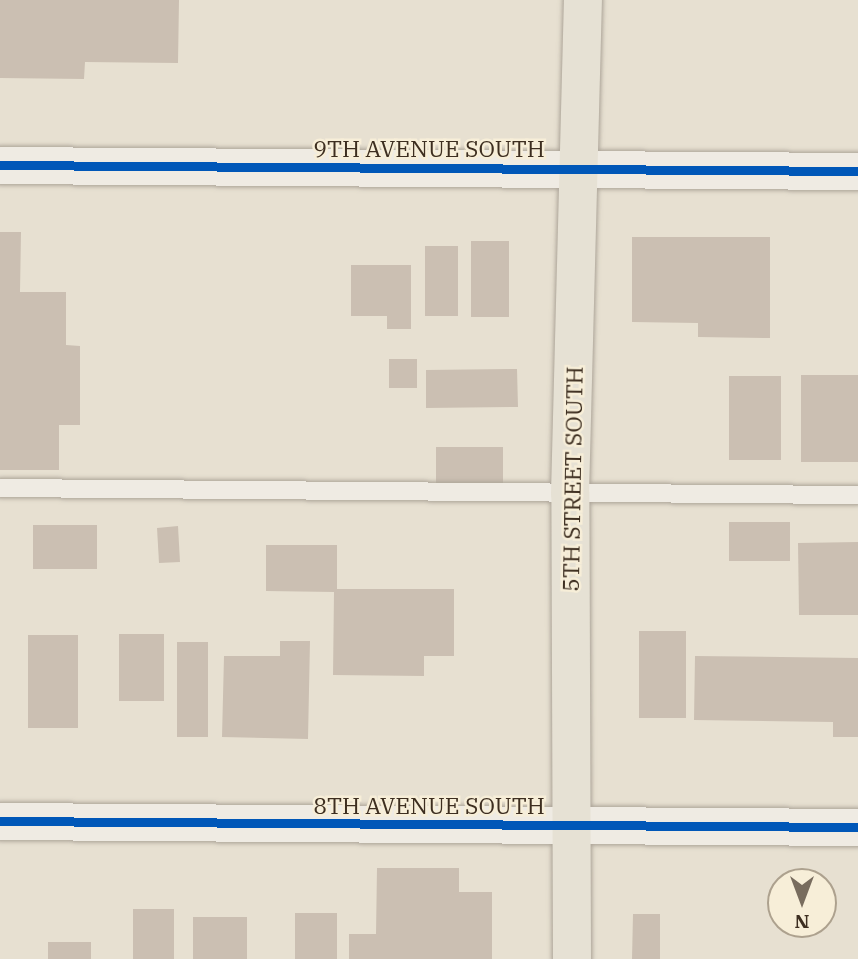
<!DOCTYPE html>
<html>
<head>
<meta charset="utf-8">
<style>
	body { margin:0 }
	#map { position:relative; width:858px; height:959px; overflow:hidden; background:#e7e0d1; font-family:"IBM Plex Serif",serif }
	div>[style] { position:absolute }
	.building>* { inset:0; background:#cbbfb2 }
	.roads { filter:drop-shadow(0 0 2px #ada599) drop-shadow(0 0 2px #ada599) }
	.lane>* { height:18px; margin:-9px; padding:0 9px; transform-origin:9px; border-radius:9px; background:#efebe3 }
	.street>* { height:37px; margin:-18.5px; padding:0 18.5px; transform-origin:18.5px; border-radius:18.5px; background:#efebe3 }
	.primary>* { height:38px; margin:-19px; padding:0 19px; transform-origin:19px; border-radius:19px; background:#e6e1d4 }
	.cycleway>* { height:9px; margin:-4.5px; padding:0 4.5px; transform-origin:4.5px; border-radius:4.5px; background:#0057b8 }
	span { translate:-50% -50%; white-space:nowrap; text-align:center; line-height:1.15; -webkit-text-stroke:5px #f7eed8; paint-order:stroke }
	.street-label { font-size:23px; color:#3d2e20 }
	.north { position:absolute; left:767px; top:868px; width:70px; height:70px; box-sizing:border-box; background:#f7eed8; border:2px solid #ada18e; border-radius:50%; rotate:180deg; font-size:19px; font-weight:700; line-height:28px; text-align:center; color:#3d2e20 }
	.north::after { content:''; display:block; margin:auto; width:24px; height:32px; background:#786c5e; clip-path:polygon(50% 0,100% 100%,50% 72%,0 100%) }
</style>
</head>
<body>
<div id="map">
	<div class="building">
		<div style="clip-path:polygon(0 0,179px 0,178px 63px,85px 62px,84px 79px,0 78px)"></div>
		<div style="clip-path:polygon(0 232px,21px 232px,20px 292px,66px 292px,66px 345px,80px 346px,80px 425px,59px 425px,59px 470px,0 470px)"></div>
		<div style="clip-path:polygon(632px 237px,770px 237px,770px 338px,698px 337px,698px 323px,632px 322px)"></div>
		<div style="clip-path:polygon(471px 241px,509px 241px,509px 317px,471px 317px)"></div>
		<div style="clip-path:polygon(425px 246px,458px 246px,458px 316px,425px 316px)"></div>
		<div style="clip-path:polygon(351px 265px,411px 265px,411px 329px,387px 329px,387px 316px,351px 316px)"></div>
		<div style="clip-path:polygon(389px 359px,417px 359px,417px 388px,389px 388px)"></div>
		<div style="clip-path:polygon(517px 369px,518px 407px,426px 408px,426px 370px)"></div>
		<div style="clip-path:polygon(801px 375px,858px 375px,858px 462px,801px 462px)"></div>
		<div style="clip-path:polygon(729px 376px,781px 376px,781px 460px,729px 460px)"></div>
		<div style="clip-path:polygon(436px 447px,503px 447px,503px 483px,436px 483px)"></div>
		<div style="clip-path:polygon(729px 522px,790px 522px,790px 561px,729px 561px)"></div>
		<div style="clip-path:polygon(33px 525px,97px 525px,97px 569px,33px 569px)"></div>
		<div style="clip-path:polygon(178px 526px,180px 562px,159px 563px,157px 528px)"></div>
		<div style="clip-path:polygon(858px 542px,858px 615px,799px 615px,798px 543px)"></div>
		<div style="clip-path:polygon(266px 545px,337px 545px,337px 589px,454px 589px,454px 656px,424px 656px,424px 676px,333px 675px,334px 592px,266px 591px)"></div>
		<div style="clip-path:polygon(639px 631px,686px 631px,686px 718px,639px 718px)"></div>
		<div style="clip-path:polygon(119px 634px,164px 634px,164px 701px,119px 701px)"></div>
		<div style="clip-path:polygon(28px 635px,78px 635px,78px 728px,28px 728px)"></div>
		<div style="clip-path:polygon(280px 641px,310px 641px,308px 739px,222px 737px,224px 656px,280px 656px)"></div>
		<div style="clip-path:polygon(177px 642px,208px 642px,208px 737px,177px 737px)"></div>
		<div style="clip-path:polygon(695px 656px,858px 658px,858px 737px,833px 737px,833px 722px,694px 720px)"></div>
		<div style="clip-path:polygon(377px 868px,459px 868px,459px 892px,492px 892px,492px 959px,349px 959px,349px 934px,376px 934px)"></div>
		<div style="clip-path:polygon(133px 909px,174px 909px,174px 959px,133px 959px)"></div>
		<div style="clip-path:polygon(295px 913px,337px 913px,337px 959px,295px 959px)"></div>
		<div style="clip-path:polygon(633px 914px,660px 914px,660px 959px,632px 959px)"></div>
		<div style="clip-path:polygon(193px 917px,247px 917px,247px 959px,193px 959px)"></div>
		<div style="clip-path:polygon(48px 942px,91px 942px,91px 959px,48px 959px)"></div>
	</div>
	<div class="roads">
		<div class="lane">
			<div style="left:0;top:488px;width:858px;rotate:0.47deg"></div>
		</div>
		<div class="street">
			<div style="left:0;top:165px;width:858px;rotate:0.4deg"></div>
			<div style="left:0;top:821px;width:858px;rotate:0.4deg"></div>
		</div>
		<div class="primary">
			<div style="left:572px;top:959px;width:465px;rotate:-90.2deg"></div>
			<div style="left:570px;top:494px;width:494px;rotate:-88.5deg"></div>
		</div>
	</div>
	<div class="cycleway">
		<div style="left:0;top:165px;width:858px;rotate:0.4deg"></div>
		<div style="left:0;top:821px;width:858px;rotate:0.4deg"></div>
	</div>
	<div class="street-label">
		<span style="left:429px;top:148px">9TH AVENUE SOUTH</span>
		<span style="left:572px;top:479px;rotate:-89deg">5TH STREET SOUTH</span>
		<span style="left:429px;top:805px">8TH AVENUE SOUTH</span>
	</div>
	<div class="north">N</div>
</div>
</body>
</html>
